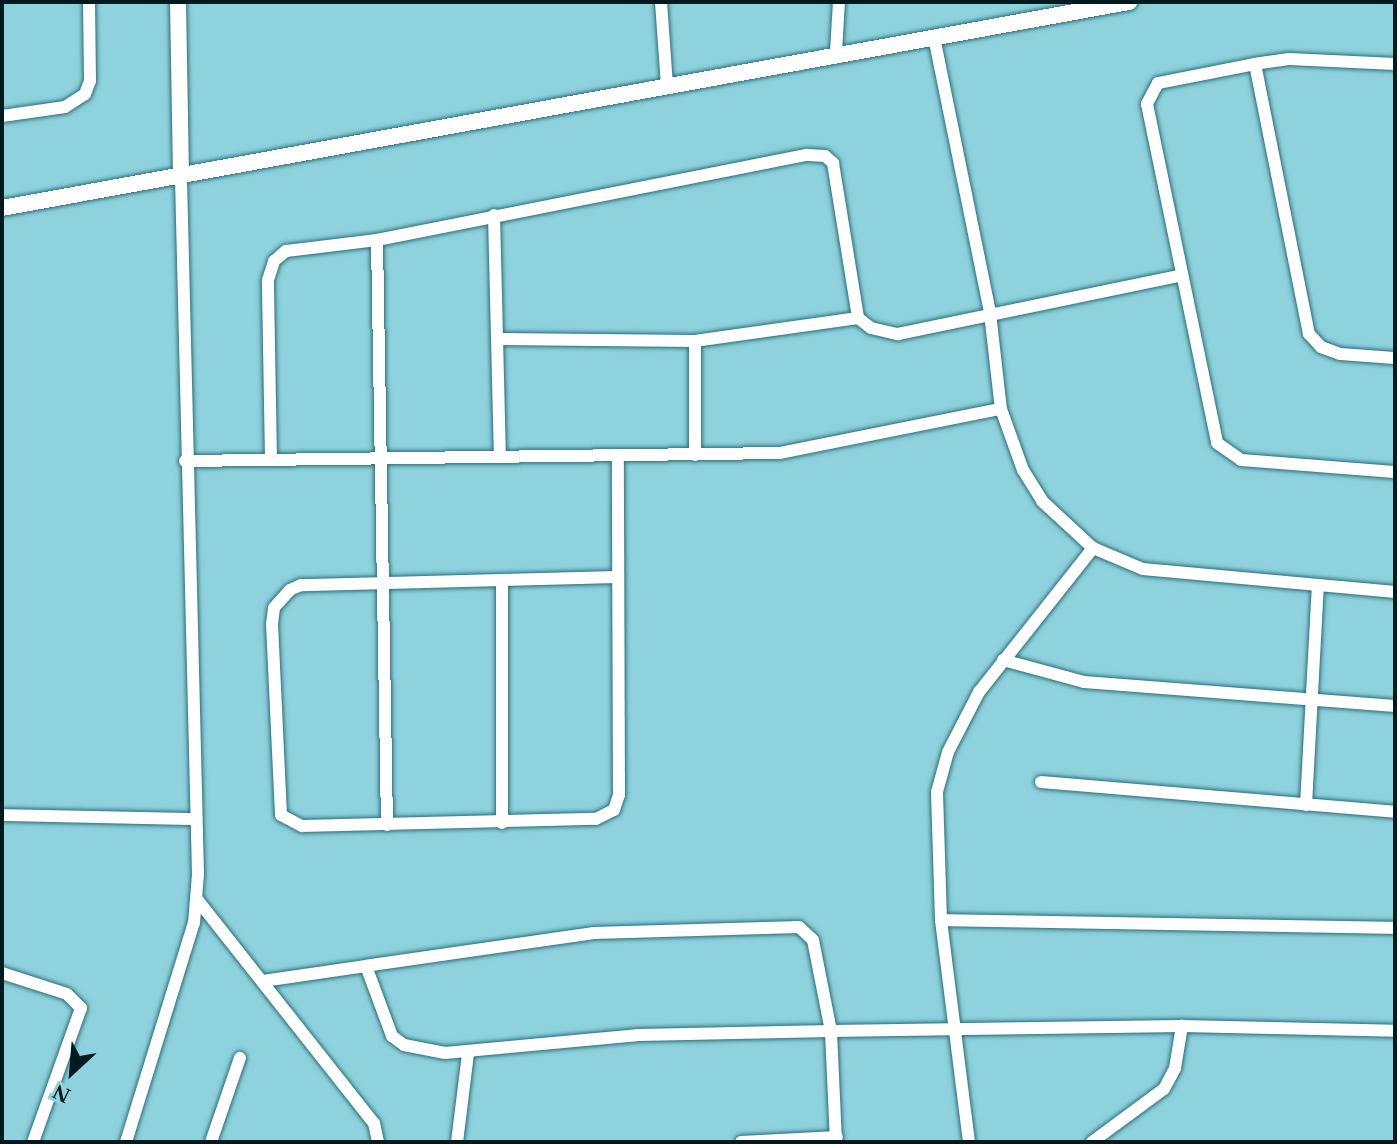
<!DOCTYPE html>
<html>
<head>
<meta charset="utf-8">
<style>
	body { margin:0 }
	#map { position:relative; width:1397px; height:1144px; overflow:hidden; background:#8ed2dd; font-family:Georgia,serif }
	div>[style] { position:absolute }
	.roads { filter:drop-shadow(0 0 2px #2a6f79) drop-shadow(0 0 2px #2a6f79) }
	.minor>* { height:12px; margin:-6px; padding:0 6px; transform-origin:6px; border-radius:6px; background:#fff }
	.tertiary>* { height:16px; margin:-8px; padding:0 8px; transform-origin:8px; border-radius:8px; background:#fff }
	span { translate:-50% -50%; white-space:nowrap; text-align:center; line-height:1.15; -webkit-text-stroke:7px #8ed2dd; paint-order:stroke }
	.frame { position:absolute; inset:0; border:4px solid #001b1f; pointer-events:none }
	.north { position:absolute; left:32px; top:1032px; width:80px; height:80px; -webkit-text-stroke:6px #8ed2dd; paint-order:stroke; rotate:206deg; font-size:22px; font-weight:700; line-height:32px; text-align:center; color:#001b1f }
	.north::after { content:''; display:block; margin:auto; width:28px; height:36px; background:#001b1f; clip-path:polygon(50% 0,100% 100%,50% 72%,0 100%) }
</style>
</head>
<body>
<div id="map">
	<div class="roads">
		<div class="minor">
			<div style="left:661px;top:2px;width:83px;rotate:85.9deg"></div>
			<div style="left:934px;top:37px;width:282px;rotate:78.5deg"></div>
			<div style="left:990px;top:313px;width:97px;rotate:83.5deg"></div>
			<div style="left:1001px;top:409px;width:65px;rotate:70.2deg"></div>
			<div style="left:1023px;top:470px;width:36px;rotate:58deg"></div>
			<div style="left:1042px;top:501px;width:69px;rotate:42.7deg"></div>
			<div style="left:1093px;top:548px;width:54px;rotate:22.8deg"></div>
			<div style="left:1143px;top:569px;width:253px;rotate:5.2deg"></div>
			<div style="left:836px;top:52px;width:50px;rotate:-86.6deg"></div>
			<div style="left:1255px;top:64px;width:275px;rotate:78.7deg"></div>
			<div style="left:1309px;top:334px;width:18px;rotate:47deg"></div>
			<div style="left:1321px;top:347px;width:20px;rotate:20deg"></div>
			<div style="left:1340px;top:354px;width:55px;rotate:4.2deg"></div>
			<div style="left:1395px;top:64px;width:106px;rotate:-177.3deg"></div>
			<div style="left:1289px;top:59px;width:34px;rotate:172deg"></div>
			<div style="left:1255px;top:64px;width:99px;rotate:168.9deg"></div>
			<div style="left:1158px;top:83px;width:24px;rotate:118deg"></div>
			<div style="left:1147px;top:104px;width:346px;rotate:78.3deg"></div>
			<div style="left:1217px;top:443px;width:29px;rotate:35deg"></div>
			<div style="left:1241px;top:460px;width:154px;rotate:4.5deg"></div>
			<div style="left:2px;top:116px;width:64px;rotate:-8.1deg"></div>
			<div style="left:65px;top:107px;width:24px;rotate:-33deg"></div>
			<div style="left:85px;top:94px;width:14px;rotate:-69deg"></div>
			<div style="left:90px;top:81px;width:79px;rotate:-90.7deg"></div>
			<div style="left:494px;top:215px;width:242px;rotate:88.6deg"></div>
			<div style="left:377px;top:240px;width:585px;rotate:89.02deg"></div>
			<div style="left:858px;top:318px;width:16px;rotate:38deg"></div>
			<div style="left:871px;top:328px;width:28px;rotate:13deg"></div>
			<div style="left:898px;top:334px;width:287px;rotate:-11.7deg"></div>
			<div style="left:695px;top:455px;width:114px;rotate:-90deg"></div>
			<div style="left:271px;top:460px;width:180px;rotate:-91deg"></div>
			<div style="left:268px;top:280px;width:20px;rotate:-72deg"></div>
			<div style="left:274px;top:261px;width:16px;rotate:-40deg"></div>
			<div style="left:286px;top:251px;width:92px;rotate:-6.9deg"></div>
			<div style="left:377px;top:240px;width:439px;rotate:-11.2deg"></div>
			<div style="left:808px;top:155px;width:17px;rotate:3deg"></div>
			<div style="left:825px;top:156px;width:11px;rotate:41deg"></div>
			<div style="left:833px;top:163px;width:157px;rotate:80.8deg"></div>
			<div style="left:858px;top:318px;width:165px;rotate:172deg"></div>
			<div style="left:695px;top:341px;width:196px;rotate:-179.4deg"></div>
			<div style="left:185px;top:461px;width:595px;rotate:-0.77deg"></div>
			<div style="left:780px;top:453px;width:225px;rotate:-11.3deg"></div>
			<div style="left:617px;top:577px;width:316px;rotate:178.5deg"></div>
			<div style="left:301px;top:585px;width:12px;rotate:156deg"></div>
			<div style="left:290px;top:590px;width:24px;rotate:132deg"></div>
			<div style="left:274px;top:608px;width:16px;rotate:97deg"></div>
			<div style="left:272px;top:624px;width:191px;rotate:87.3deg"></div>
			<div style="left:281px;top:815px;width:24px;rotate:28deg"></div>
			<div style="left:302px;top:826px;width:294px;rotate:-1.4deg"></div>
			<div style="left:596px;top:819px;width:20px;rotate:-27deg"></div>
			<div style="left:614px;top:810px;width:16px;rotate:-72deg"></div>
			<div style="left:619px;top:795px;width:339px;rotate:-90.2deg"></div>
			<div style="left:502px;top:583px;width:240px;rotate:90deg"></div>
			<div style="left:1003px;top:660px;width:84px;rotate:15.2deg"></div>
			<div style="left:1084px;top:682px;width:312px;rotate:4.4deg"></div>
			<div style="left:1041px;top:782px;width:355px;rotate:4.8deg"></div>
			<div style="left:1306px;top:805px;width:219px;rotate:-86.9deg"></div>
			<div style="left:2px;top:815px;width:193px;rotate:1.2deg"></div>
			<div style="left:196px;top:898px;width:287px;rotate:51.7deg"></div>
			<div style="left:374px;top:1123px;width:19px;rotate:78deg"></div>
			<div style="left:941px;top:920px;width:454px;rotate:1deg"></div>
			<div style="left:2px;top:973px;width:68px;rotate:17.9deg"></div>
			<div style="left:67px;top:994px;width:20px;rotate:45deg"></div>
			<div style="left:81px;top:1008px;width:142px;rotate:109.7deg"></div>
			<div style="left:263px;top:981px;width:104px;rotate:-8.3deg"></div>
			<div style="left:126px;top:1142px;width:229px;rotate:-72.8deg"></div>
			<div style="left:194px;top:923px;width:49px;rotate:-85.3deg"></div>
			<div style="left:198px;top:874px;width:697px;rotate:-91.4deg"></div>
			<div style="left:211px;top:1142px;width:89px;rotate:-71deg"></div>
			<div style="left:457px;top:1142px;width:89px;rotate:-82.9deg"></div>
			<div style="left:741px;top:1142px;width:96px;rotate:-3deg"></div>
			<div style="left:836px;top:1142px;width:111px;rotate:-92.6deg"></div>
			<div style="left:831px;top:1031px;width:93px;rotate:-101.2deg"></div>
			<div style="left:813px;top:940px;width:19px;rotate:-137deg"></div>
			<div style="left:799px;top:927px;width:205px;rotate:178.3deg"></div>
			<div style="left:594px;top:933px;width:230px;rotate:171.8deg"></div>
			<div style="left:366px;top:966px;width:75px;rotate:69.6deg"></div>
			<div style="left:392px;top:1036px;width:15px;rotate:37deg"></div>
			<div style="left:404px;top:1045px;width:42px;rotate:11deg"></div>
			<div style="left:445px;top:1053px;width:195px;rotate:-5.3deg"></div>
			<div style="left:639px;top:1035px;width:192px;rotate:-1.2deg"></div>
			<div style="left:831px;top:1031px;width:351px;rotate:-0.8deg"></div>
			<div style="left:1182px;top:1026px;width:213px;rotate:1.3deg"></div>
			<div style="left:969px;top:1142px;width:224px;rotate:-97.2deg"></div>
			<div style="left:941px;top:920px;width:128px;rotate:-91.8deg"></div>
			<div style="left:937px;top:792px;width:41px;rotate:-74.6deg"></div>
			<div style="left:948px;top:752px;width:68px;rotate:-62.7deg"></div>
			<div style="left:979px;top:692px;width:184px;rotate:-51.6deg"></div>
			<div style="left:1092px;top:1142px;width:89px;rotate:-36.4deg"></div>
			<div style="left:1164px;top:1089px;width:24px;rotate:-62deg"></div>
			<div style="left:1175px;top:1068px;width:43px;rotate:-80.5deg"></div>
		</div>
		<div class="tertiary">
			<div style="left:178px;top:2px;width:175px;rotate:89deg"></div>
			<div style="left:2px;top:208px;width:1146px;rotate:-10.36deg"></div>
		</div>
	</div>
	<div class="frame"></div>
	<div class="north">N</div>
</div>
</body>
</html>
